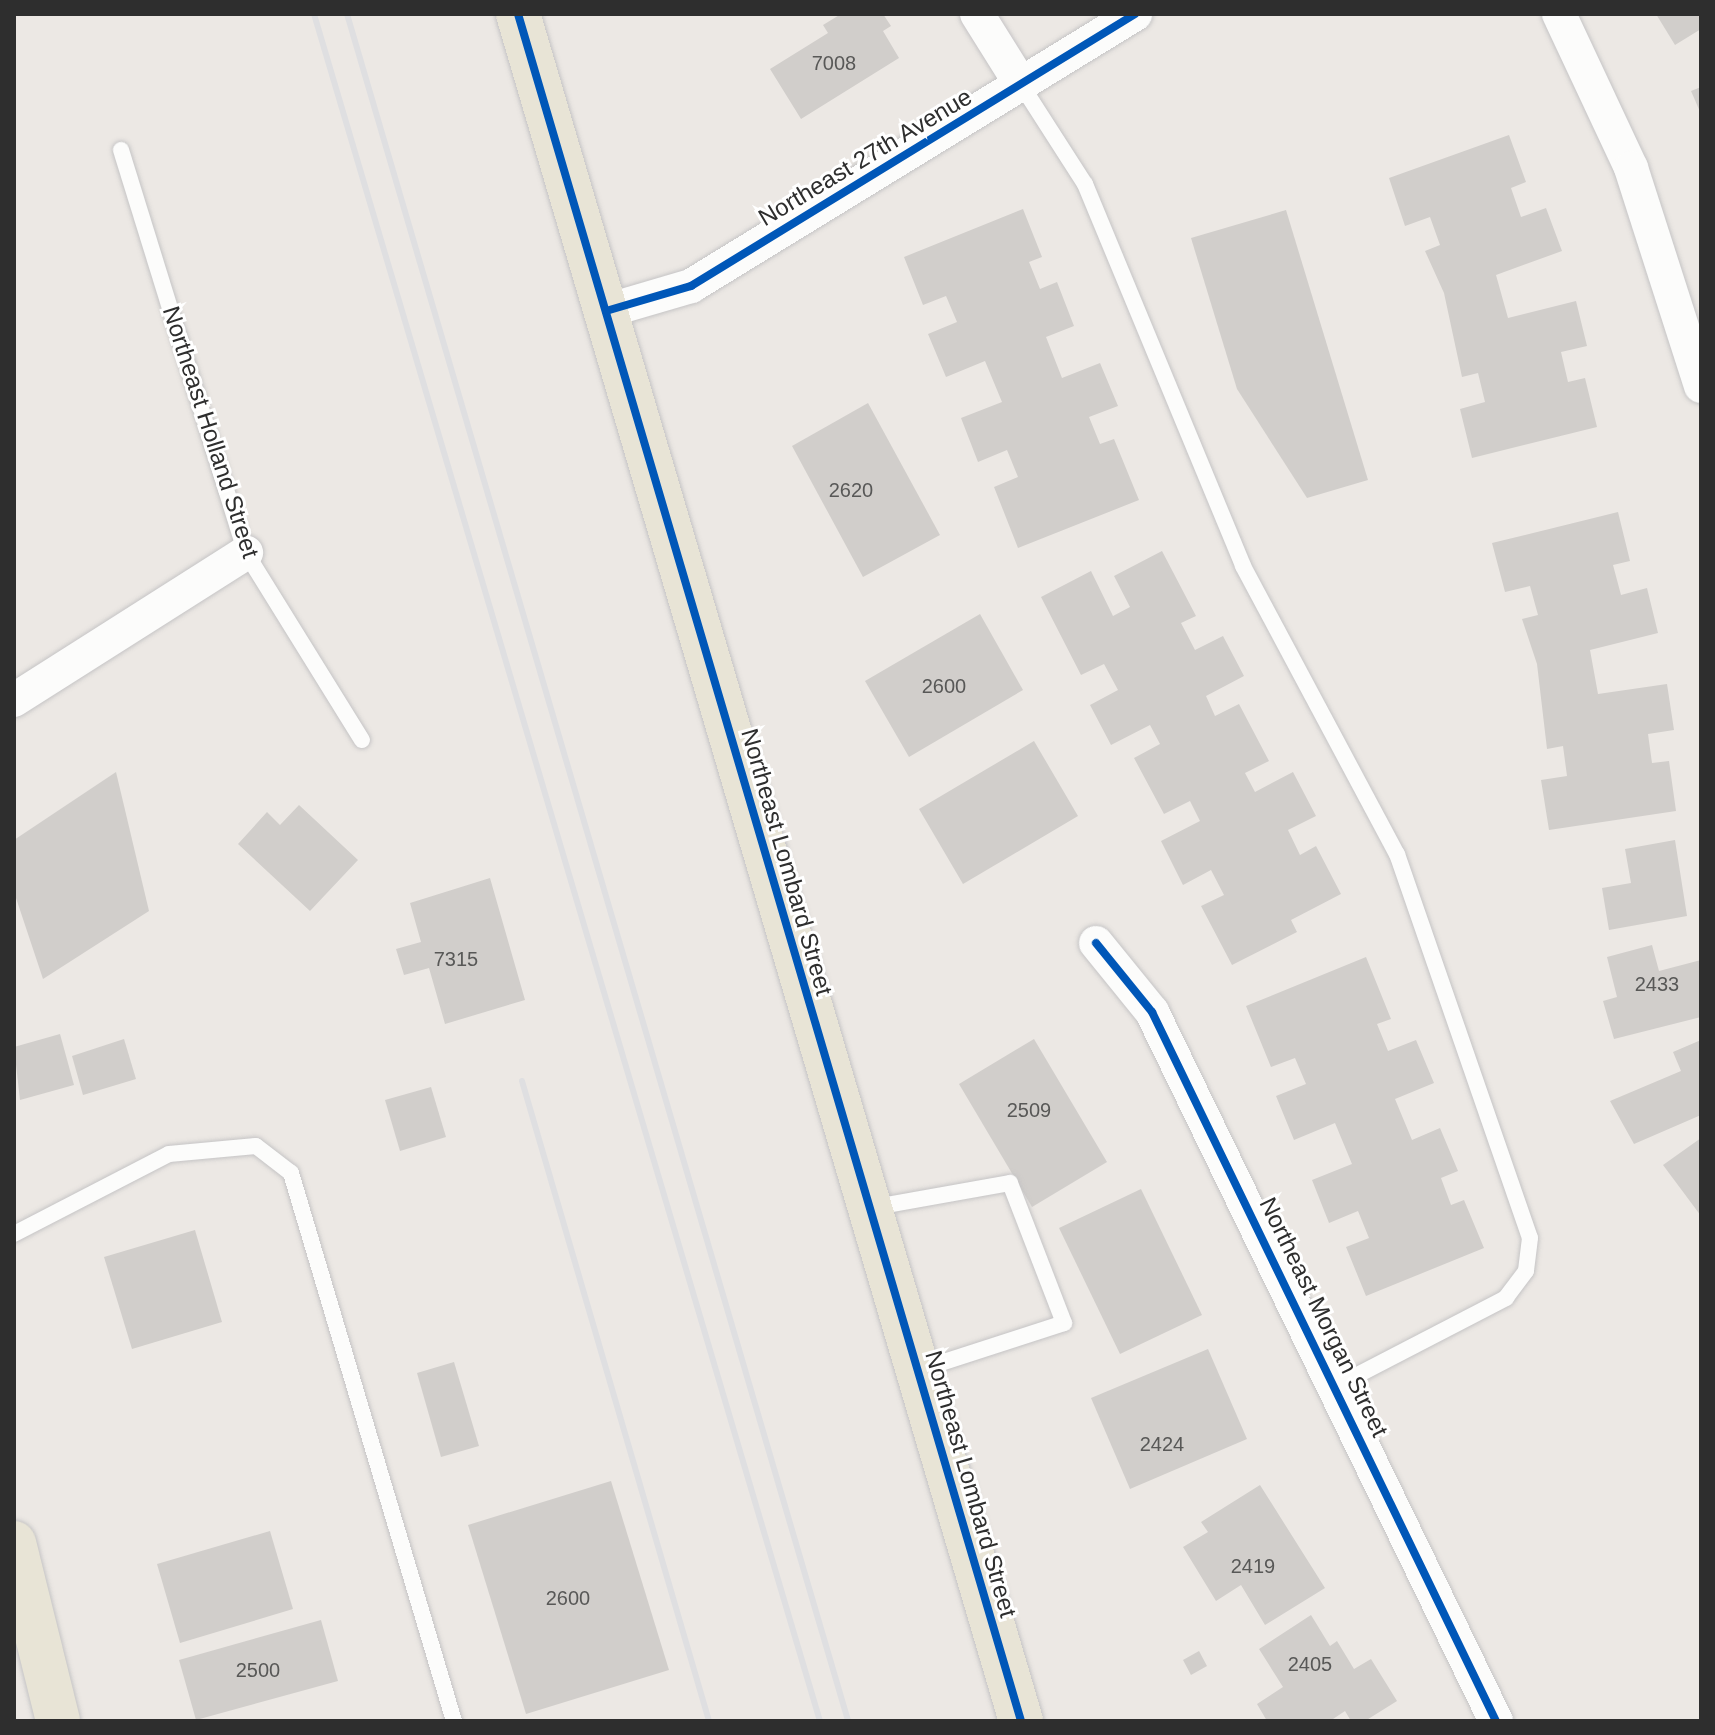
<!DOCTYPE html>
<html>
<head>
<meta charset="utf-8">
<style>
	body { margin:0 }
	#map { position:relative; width:1715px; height:1735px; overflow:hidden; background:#ece8e4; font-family:Helvetica,sans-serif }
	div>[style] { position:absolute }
	.building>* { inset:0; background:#d1cecb }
	.roads { filter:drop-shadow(0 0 2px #c5c4c5) drop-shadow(0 0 2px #c5c4c5) }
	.service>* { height:16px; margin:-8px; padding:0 8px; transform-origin:8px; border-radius:8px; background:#fcfcfb }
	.minor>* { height:34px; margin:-17px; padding:0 17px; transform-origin:17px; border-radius:17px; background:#fcfcfb }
	.primary>* { height:44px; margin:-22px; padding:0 22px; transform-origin:22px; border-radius:22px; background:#e8e4d6 }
	.rail>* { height:6px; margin:-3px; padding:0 3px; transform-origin:3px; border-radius:3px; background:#dfdfe1 }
	.cycleway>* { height:8px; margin:-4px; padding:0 4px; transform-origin:4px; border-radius:4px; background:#0057b8 }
	span { translate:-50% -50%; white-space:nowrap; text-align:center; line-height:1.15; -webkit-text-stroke:6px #fff; paint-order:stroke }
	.number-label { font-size:20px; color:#585857 }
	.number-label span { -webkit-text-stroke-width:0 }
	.street-label { font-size:24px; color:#2e2e2e }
	.frame { position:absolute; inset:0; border:16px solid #2e2e2e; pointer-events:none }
</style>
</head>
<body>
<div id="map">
	<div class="building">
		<div style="clip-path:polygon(841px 14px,883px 14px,891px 26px,883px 31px,899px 58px,801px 119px,770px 69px,828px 33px,823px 25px)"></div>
		<div style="clip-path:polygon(1656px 14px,1701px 14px,1701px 29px,1675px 45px)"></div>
		<div style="clip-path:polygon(1701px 87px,1701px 114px,1691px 91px)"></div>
		<div style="clip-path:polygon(1509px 135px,1526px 182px,1511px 188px,1521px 217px,1546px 208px,1562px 251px,1496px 275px,1508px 318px,1576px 301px,1587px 346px,1561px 352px,1568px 382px,1585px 378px,1597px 427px,1472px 458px,1460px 409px,1485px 402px,1478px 373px,1462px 377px,1444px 293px,1425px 251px,1440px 245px,1430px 217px,1405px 226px,1389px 178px)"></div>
		<div style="clip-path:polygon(1023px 209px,1042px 257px,1029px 262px,1040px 289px,1057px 282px,1074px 326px,1046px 337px,1062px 378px,1100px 363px,1118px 406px,1089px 417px,1100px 444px,1114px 439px,1139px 500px,1018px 548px,994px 487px,1018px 477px,1007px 450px,978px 462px,961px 418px,1002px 402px,985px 361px,946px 377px,928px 334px,957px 322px,946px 296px,923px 305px,904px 257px)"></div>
		<div style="clip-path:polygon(1286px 210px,1368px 480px,1307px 498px,1237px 389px,1191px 238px)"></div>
		<div style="clip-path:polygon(868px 403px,940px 535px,863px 577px,792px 446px)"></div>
		<div style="clip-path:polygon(1618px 512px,1630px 561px,1613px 565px,1621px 595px,1647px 588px,1658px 633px,1590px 650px,1598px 694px,1667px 684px,1674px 730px,1648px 734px,1652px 763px,1669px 761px,1676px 811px,1549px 830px,1541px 780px,1567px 776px,1563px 746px,1547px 749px,1537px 664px,1522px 619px,1538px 615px,1530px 586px,1505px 592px,1492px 543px)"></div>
		<div style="clip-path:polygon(1162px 551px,1196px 616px,1181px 623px,1195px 650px,1223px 636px,1244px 676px,1206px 696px,1215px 716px,1239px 704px,1269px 761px,1245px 773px,1255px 792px,1293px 772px,1316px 816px,1288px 830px,1300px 855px,1316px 846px,1341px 894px,1291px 920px,1297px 932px,1232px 965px,1201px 906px,1224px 895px,1211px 870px,1183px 885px,1161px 841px,1200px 821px,1190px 801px,1164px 814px,1134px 758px,1160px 744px,1150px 725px,1111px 745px,1090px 705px,1118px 690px,1104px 664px,1081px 675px,1041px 597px,1091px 571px,1113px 616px,1130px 607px,1114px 576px)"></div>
		<div style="clip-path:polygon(980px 614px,1023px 690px,909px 757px,865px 681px)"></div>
		<div style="clip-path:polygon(1034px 741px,1078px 816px,963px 884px,919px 809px)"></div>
		<div style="clip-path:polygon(116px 772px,149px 911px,43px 979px,14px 892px,14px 840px)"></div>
		<div style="clip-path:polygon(299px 805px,358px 860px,310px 911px,238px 844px,267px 812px,280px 825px)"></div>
		<div style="clip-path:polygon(1675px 840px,1687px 916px,1609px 930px,1602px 888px,1631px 883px,1625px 849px)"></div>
		<div style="clip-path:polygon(490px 878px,525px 1000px,445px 1024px,429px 968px,404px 975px,396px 949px,421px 942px,410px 903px)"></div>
		<div style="clip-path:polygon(1652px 945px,1659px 971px,1701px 960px,1701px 1017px,1614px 1039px,1603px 1001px,1617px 997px,1607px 957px)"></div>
		<div style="clip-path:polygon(1366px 957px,1391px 1019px,1377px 1024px,1388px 1051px,1416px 1040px,1434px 1083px,1395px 1099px,1412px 1140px,1440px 1128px,1458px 1171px,1441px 1178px,1451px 1205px,1464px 1200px,1484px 1248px,1366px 1296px,1346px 1247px,1369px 1238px,1358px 1211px,1329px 1223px,1312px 1180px,1352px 1164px,1335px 1123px,1294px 1140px,1276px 1096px,1306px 1084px,1295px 1058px,1271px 1067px,1246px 1006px)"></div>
		<div style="clip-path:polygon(60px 1034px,74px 1085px,20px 1100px,14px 1047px)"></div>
		<div style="clip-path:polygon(124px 1039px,136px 1079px,83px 1095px,72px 1056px)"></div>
		<div style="clip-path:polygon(1034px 1039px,1107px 1162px,1032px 1207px,959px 1084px)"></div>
		<div style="clip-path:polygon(1701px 1040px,1701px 1115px,1634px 1144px,1610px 1101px,1681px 1071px,1673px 1052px)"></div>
		<div style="clip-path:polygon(431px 1087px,446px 1137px,400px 1151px,385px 1100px)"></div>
		<div style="clip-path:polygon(1701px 1138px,1701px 1216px,1663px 1165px)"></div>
		<div style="clip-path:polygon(1141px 1189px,1202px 1315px,1120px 1354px,1059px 1228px)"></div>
		<div style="clip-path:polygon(195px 1230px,222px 1322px,132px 1349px,104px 1257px)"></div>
		<div style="clip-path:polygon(1208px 1349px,1247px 1439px,1130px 1489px,1091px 1398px)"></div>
		<div style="clip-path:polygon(454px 1362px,479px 1446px,441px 1457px,417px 1373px)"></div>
		<div style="clip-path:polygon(611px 1481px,669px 1670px,526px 1714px,468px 1525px)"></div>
		<div style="clip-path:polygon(1260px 1485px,1325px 1588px,1265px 1625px,1241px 1585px,1216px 1601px,1183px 1547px,1208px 1532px,1201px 1522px)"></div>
		<div style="clip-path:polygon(270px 1531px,293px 1609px,180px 1643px,157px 1564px)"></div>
		<div style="clip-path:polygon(1311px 1615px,1330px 1646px,1337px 1641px,1354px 1669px,1371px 1659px,1397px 1701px,1365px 1721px,1351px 1721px,1345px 1711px,1330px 1721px,1267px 1721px,1257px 1704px,1283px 1687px,1259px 1649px)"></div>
		<div style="clip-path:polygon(321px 1620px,338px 1681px,196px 1720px,179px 1660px)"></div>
		<div style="clip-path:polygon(1199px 1651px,1207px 1666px,1191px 1675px,1183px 1660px)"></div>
	</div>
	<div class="roads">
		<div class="service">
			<div style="left:1022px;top:86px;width:117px;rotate:57.3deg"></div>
			<div style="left:1085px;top:184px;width:413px;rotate:67.5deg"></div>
			<div style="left:1243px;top:566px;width:327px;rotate:61.9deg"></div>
			<div style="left:1397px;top:854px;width:406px;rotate:70.9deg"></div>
			<div style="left:1530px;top:1238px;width:33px;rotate:97deg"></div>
			<div style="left:1526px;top:1271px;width:34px;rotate:127deg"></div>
			<div style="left:1506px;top:1298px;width:191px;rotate:152.6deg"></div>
			<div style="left:121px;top:150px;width:422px;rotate:72.8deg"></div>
			<div style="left:246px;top:553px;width:220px;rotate:58.2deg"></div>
			<div style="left:870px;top:1208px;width:142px;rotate:-10.1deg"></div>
			<div style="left:1010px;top:1183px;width:150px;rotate:68.9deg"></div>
			<div style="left:1064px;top:1323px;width:152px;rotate:162deg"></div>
			<div style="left:14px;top:1234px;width:174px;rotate:-27.3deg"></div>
			<div style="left:169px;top:1154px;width:87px;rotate:-5.3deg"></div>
			<div style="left:256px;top:1146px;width:44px;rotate:37.6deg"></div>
			<div style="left:291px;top:1173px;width:572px;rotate:73.44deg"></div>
		</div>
		<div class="minor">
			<div style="left:977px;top:14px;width:85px;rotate:58deg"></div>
			<div style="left:1559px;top:14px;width:170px;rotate:64.9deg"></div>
			<div style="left:1631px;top:168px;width:229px;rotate:72.2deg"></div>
			<div style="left:606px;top:311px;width:89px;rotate:-16.4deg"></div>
			<div style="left:691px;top:286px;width:521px;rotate:-31.49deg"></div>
			<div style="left:14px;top:700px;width:275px;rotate:-32.4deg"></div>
			<div style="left:1096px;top:943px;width:89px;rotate:50.9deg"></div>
			<div style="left:1152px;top:1012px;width:788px;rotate:64.12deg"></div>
		</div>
		<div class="primary">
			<div style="left:518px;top:14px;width:1780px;rotate:73.58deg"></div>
			<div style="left:14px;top:1543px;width:183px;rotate:76.1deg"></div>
		</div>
	</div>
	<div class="rail">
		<div style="left:314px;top:14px;width:1780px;rotate:73.49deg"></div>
		<div style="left:347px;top:14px;width:1779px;rotate:73.64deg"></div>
		<div style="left:522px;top:1081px;width:667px;rotate:73.71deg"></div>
	</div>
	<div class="cycleway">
		<div style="left:518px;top:14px;width:1780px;rotate:73.58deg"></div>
		<div style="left:606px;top:311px;width:89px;rotate:-16.4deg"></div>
		<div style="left:691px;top:286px;width:521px;rotate:-31.49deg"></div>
		<div style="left:1096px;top:943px;width:89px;rotate:50.9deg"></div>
		<div style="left:1152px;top:1012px;width:788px;rotate:64.12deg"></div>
	</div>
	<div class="number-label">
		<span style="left:834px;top:63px">7008</span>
		<span style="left:851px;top:490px">2620</span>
		<span style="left:944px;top:686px">2600</span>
		<span style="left:456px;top:959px">7315</span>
		<span style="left:1657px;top:984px">2433</span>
		<span style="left:1029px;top:1110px">2509</span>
		<span style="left:1162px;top:1444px">2424</span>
		<span style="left:1253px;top:1566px">2419</span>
		<span style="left:568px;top:1598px">2600</span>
		<span style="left:1310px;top:1664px">2405</span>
		<span style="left:258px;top:1670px">2500</span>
	</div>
	<div class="street-label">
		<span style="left:865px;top:157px;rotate:-31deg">Northeast 27th Avenue</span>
		<span style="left:211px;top:432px;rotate:72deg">Northeast Holland Street</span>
		<span style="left:787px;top:862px;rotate:74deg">Northeast Lombard Street</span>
		<span style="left:1324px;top:1317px;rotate:64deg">Northeast Morgan Street</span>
		<span style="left:971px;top:1484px;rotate:74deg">Northeast Lombard Street</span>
	</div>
	<div class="frame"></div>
</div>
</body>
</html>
